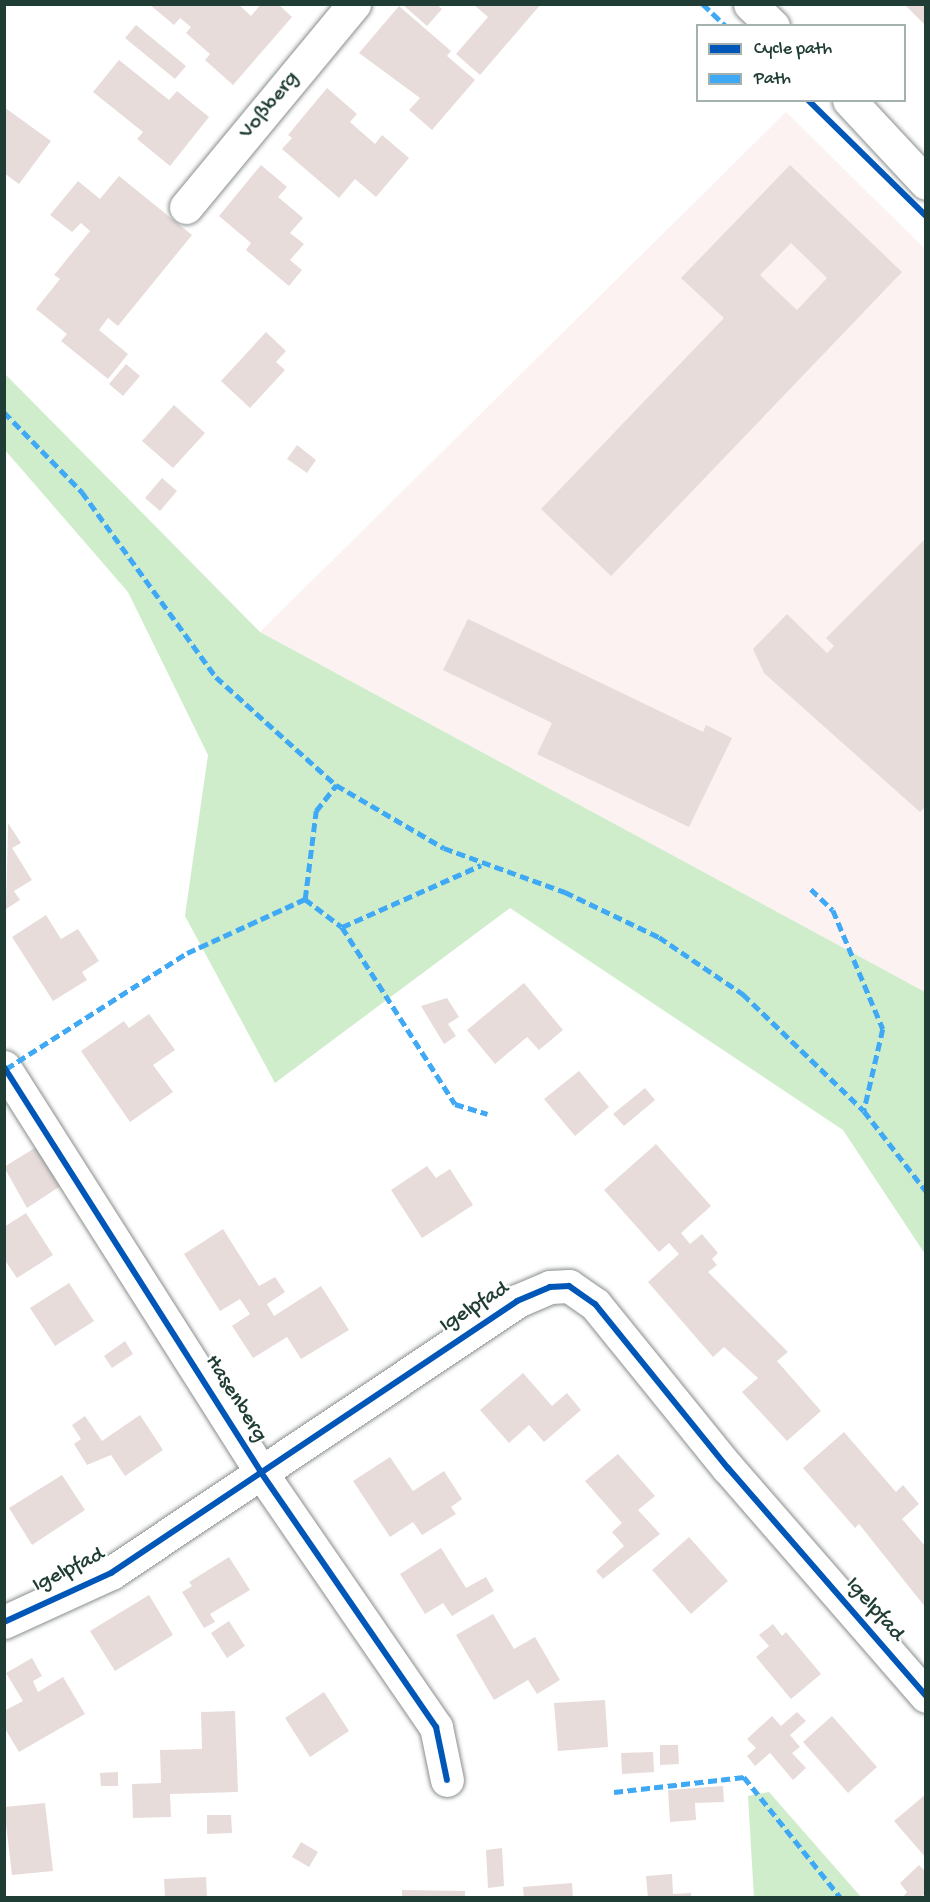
<!DOCTYPE html>
<html>
<head>
<meta charset="utf-8">
<style>
	body { margin:0 }
	#map { position:relative; width:930px; height:1902px; overflow:hidden; background:#fff; font-family:"Gochi Hand",sans-serif }
	div>[style] { position:absolute }
	.built>* { inset:0; background:#fbf2f1 }
	.green>* { inset:0; background:#cfeccb }
	.building>* { inset:0; background:#e7dcda }
	.roads { filter:drop-shadow(0 0 2px #898f8d) drop-shadow(0 0 2px #898f8d) }
	.minor>* { height:33px; margin:-16.5px; padding:0 16.5px; transform-origin:16.5px; border-radius:16.5px; background:#fff }
	.quiet>* { height:4.5px; margin-top:-2.25px; transform-origin:0; background:repeating-linear-gradient(90deg,#3fa9f5 0 9px,transparent 0 13.5px) }
	.cycleway>* { height:6px; margin:-3px; padding:0 3px; transform-origin:3px; border-radius:3px; background:#0057b8 }
	span { translate:-50% -50%; white-space:nowrap; text-align:center; line-height:1.15; -webkit-text-stroke:4.5px #fff; paint-order:stroke }
	.street-label { font-size:22px; color:#1f3d34 }
	.frame { position:absolute; inset:0; border:6px solid #1f3d34; pointer-events:none }
	.legend { position:absolute; left:696px; top:24px; width:210px; height:78px; box-sizing:border-box; background:#fff; border:2px solid #a5b1ae; margin:0; padding:8px 10px; list-style:none; font-size:18px; color:#1f3d34 }
	.legend li { display:flex; align-items:center; gap:12px; height:30px }
	.legend b { width:30px; border:2px solid #a5b1ae }
</style>
</head>
<body>
<div id="map">
	<div class="built">
		<div style="clip-path:polygon(786px 112px,925px 249px,925px 992px,260px 632px)"></div>
	</div>
	<div class="green">
		<div style="clip-path:polygon(5px 374px,260px 632px,925px 992px,925px 1254px,843px 1130px,510px 908px,275px 1083px,185px 916px,208px 755px,128px 592px,5px 450px)"></div>
		<div style="clip-path:polygon(769px 1792px,861px 1897px,754px 1897px,748px 1796px)"></div>
	</div>
	<div class="building">
		<div style="clip-path:polygon(149px 4px,238px 4px,251px 16px,261px 4px,278px 4px,292px 17px,233px 85px,205px 60px,210px 54px,186px 33px,191px 27px,180px 18px,174px 25px)"></div>
		<div style="clip-path:polygon(402px 4px,436px 4px,442px 9px,427px 26px)"></div>
		<div style="clip-path:polygon(473px 4px,541px 4px,480px 75px,456px 54px,488px 17px)"></div>
		<div style="clip-path:polygon(904px 4px,926px 4px,926px 26px)"></div>
		<div style="clip-path:polygon(399px 6px,451px 51px,447px 56px,475px 80px,432px 130px,409px 110px,420px 98px,359px 53px)"></div>
		<div style="clip-path:polygon(136px 25px,186px 66px,175px 79px,125px 38px)"></div>
		<div style="clip-path:polygon(119px 60px,169px 100px,177px 91px,209px 117px,170px 166px,137px 139px,143px 132px,93px 92px)"></div>
		<div style="clip-path:polygon(327px 88px,357px 114px,350px 122px,375px 144px,382px 135px,409px 158px,376px 197px,355px 179px,339px 198px,282px 149px,292px 138px,288px 135px)"></div>
		<div style="clip-path:polygon(4px 107px,51px 141px,19px 184px,4px 173px)"></div>
		<div style="clip-path:polygon(261px 165px,287px 187px,278px 197px,303px 218px,290px 233px,304px 244px,290px 260px,302px 270px,289px 286px,246px 250px,251px 243px,219px 216px)"></div>
		<div style="clip-path:polygon(evenodd,790px 165px,902px 272px,611px 576px,541px 509px,724px 318px,681px 278px,790px 165px,791px 243px,827px 278px,797px 310px,760px 275px,791px 243px)"></div>
		<div style="clip-path:polygon(119px 176px,192px 235px,118px 326px,108px 318px,99px 330px,128px 354px,108px 379px,61px 341px,67px 334px,36px 309px,60px 279px,54px 275px,90px 231px,81px 223px,72px 232px,50px 215px,78px 181px,100px 199px)"></div>
		<div style="clip-path:polygon(266px 332px,286px 351px,276px 362px,285px 370px,250px 408px,221px 381px)"></div>
		<div style="clip-path:polygon(126px 364px,140px 376px,123px 396px,109px 384px)"></div>
		<div style="clip-path:polygon(174px 405px,205px 433px,173px 468px,142px 441px)"></div>
		<div style="clip-path:polygon(297px 445px,316px 460px,307px 473px,287px 459px)"></div>
		<div style="clip-path:polygon(162px 478px,177px 491px,160px 511px,145px 498px)"></div>
		<div style="clip-path:polygon(926px 538px,926px 806px,920px 812px,764px 673px,753px 649px,787px 614px,827px 653px,834px 646px,826px 638px)"></div>
		<div style="clip-path:polygon(468px 619px,703px 732px,706px 725px,732px 738px,689px 827px,537px 754px,552px 723px,443px 670px)"></div>
		<div style="clip-path:polygon(8px 823px,21px 843px,12px 848px,32px 880px,14px 891px,20px 900px,6px 909px)"></div>
		<div style="clip-path:polygon(46px 915px,61px 939px,78px 929px,99px 961px,82px 972px,87px 980px,53px 1001px,12px 937px)"></div>
		<div style="clip-path:polygon(524px 983px,563px 1030px,539px 1050px,527px 1037px,495px 1064px,467px 1030px)"></div>
		<div style="clip-path:polygon(447px 998px,459px 1017px,448px 1024px,456px 1036px,444px 1044px,421px 1006px)"></div>
		<div style="clip-path:polygon(149px 1014px,175px 1050px,153px 1065px,173px 1092px,130px 1122px,81px 1051px,124px 1021px,129px 1028px)"></div>
		<div style="clip-path:polygon(579px 1071px,609px 1107px,575px 1136px,544px 1099px)"></div>
		<div style="clip-path:polygon(645px 1088px,655px 1100px,624px 1126px,613px 1114px)"></div>
		<div style="clip-path:polygon(656px 1144px,711px 1206px,681px 1233px,690px 1244px,702px 1234px,718px 1253px,712px 1259px,717px 1265px,708px 1272px,788px 1352px,777px 1361px,821px 1411px,787px 1441px,742px 1392px,758px 1378px,724px 1347px,713px 1357px,648px 1282px,679px 1254px,669px 1243px,659px 1252px,604px 1190px)"></div>
		<div style="clip-path:polygon(38px 1146px,62px 1185px,27px 1208px,4px 1167px)"></div>
		<div style="clip-path:polygon(427px 1166px,436px 1178px,450px 1169px,473px 1205px,422px 1238px,391px 1190px)"></div>
		<div style="clip-path:polygon(26px 1213px,53px 1255px,17px 1278px,4px 1259px,4px 1227px)"></div>
		<div style="clip-path:polygon(223px 1229px,259px 1286px,275px 1277px,285px 1292px,267px 1304px,274px 1316px,321px 1286px,349px 1330px,301px 1359px,287px 1337px,253px 1358px,232px 1326px,250px 1314px,240px 1299px,220px 1311px,184px 1254px)"></div>
		<div style="clip-path:polygon(69px 1283px,94px 1321px,55px 1346px,30px 1308px)"></div>
		<div style="clip-path:polygon(125px 1341px,133px 1354px,112px 1368px,104px 1356px)"></div>
		<div style="clip-path:polygon(523px 1373px,552px 1406px,567px 1393px,581px 1410px,544px 1442px,529px 1425px,509px 1443px,480px 1410px)"></div>
		<div style="clip-path:polygon(140px 1415px,163px 1450px,125px 1476px,111px 1455px,87px 1465px,74px 1444px,81px 1439px,72px 1425px,85px 1416px,102px 1441px)"></div>
		<div style="clip-path:polygon(844px 1432px,896px 1492px,903px 1485px,919px 1504px,902px 1519px,926px 1547px,926px 1608px,859px 1524px,855px 1528px,803px 1468px)"></div>
		<div style="clip-path:polygon(618px 1454px,655px 1496px,638px 1510px,660px 1534px,603px 1579px,596px 1571px,624px 1546px,612px 1532px,622px 1523px,585px 1481px)"></div>
		<div style="clip-path:polygon(390px 1457px,413px 1491px,444px 1471px,462px 1499px,451px 1507px,456px 1514px,422px 1535px,413px 1522px,390px 1537px,353px 1481px)"></div>
		<div style="clip-path:polygon(62px 1475px,85px 1510px,32px 1545px,9px 1508px)"></div>
		<div style="clip-path:polygon(689px 1537px,728px 1581px,691px 1614px,652px 1570px)"></div>
		<div style="clip-path:polygon(441px 1548px,466px 1588px,486px 1577px,494px 1591px,452px 1616px,443px 1603px,425px 1614px,400px 1574px)"></div>
		<div style="clip-path:polygon(229px 1557px,250px 1590px,210px 1614px,215px 1622px,204px 1628px,182px 1592px,192px 1586px,189px 1582px)"></div>
		<div style="clip-path:polygon(149px 1595px,173px 1635px,115px 1671px,90px 1631px)"></div>
		<div style="clip-path:polygon(493px 1614px,514px 1649px,535px 1637px,560px 1680px,537px 1694px,528px 1680px,494px 1700px,456px 1635px)"></div>
		<div style="clip-path:polygon(229px 1621px,245px 1646px,227px 1658px,211px 1633px)"></div>
		<div style="clip-path:polygon(773px 1624px,782px 1636px,786px 1632px,821px 1674px,791px 1699px,756px 1657px,769px 1646px,759px 1635px)"></div>
		<div style="clip-path:polygon(32px 1658px,42px 1676px,33px 1681px,38px 1692px,63px 1677px,85px 1714px,19px 1752px,4px 1727px,4px 1711px,23px 1701px,6px 1673px)"></div>
		<div style="clip-path:polygon(324px 1692px,349px 1731px,310px 1757px,285px 1718px)"></div>
		<div style="clip-path:polygon(605px 1700px,608px 1747px,558px 1751px,554px 1703px)"></div>
		<div style="clip-path:polygon(235px 1711px,238px 1792px,170px 1794px,171px 1817px,133px 1818px,132px 1784px,161px 1783px,160px 1750px,202px 1749px,201px 1712px)"></div>
		<div style="clip-path:polygon(797px 1712px,806px 1721px,790px 1735px,800px 1747px,792px 1753px,806px 1768px,793px 1780px,770px 1753px,755px 1766px,747px 1756px,756px 1748px,747px 1739px,772px 1716px,781px 1726px)"></div>
		<div style="clip-path:polygon(832px 1716px,877px 1767px,848px 1793px,803px 1742px)"></div>
		<div style="clip-path:polygon(660px 1745px,678px 1745px,679px 1764px,660px 1765px)"></div>
		<div style="clip-path:polygon(653px 1752px,654px 1772px,622px 1774px,621px 1753px)"></div>
		<div style="clip-path:polygon(118px 1772px,118px 1786px,101px 1786px,100px 1773px)"></div>
		<div style="clip-path:polygon(723px 1786px,724px 1802px,695px 1803px,696px 1820px,670px 1822px,668px 1790px)"></div>
		<div style="clip-path:polygon(926px 1794px,926px 1858px,894px 1821px)"></div>
		<div style="clip-path:polygon(45px 1803px,53px 1871px,12px 1875px,4px 1807px)"></div>
		<div style="clip-path:polygon(207px 1815px,231px 1815px,232px 1833px,207px 1834px)"></div>
		<div style="clip-path:polygon(301px 1842px,318px 1852px,309px 1867px,292px 1857px)"></div>
		<div style="clip-path:polygon(502px 1848px,504px 1886px,488px 1888px,486px 1850px)"></div>
		<div style="clip-path:polygon(919px 1865px,926px 1872px,926px 1893px,920px 1898px,902px 1898px,907px 1892px,900px 1883px)"></div>
		<div style="clip-path:polygon(672px 1874px,673px 1894px,691px 1893px,691px 1898px,648px 1898px,646px 1876px)"></div>
		<div style="clip-path:polygon(206px 1877px,207px 1898px,165px 1898px,164px 1879px)"></div>
		<div style="clip-path:polygon(572px 1883px,573px 1898px,524px 1898px,523px 1887px)"></div>
		<div style="clip-path:polygon(402px 1890px,465px 1891px,465px 1898px,402px 1898px)"></div>
	</div>
	<div class="roads">
		<div class="minor">
			<div style="left:750px;top:4px;width:32px;rotate:44deg"></div>
			<div style="left:849px;top:100px;width:113px;rotate:47.1deg"></div>
			<div style="left:186px;top:207px;width:264px;rotate:-50.4deg"></div>
			<div style="left:4px;top:1067px;width:478px;rotate:57.6deg"></div>
			<div style="left:260px;top:1471px;width:311px;rotate:55.5deg"></div>
			<div style="left:436px;top:1727px;width:54px;rotate:78.3deg"></div>
			<div style="left:4px;top:1622px;width:118px;rotate:-24.6deg"></div>
			<div style="left:111px;top:1573px;width:489px;rotate:-33.8deg"></div>
			<div style="left:517px;top:1301px;width:36px;rotate:-23deg"></div>
			<div style="left:550px;top:1287px;width:19px;rotate:-3deg"></div>
			<div style="left:569px;top:1286px;width:32px;rotate:35deg"></div>
			<div style="left:595px;top:1304px;width:211px;rotate:51deg"></div>
			<div style="left:728px;top:1468px;width:302px;rotate:49deg"></div>
		</div>
	</div>
	<div class="quiet">
		<div style="left:703px;top:4px;width:32px;rotate:44deg"></div>
		<div style="left:4px;top:412px;width:112px;rotate:45.7deg"></div>
		<div style="left:82px;top:492px;width:228px;rotate:54.1deg"></div>
		<div style="left:216px;top:677px;width:161px;rotate:42deg"></div>
		<div style="left:336px;top:785px;width:125px;rotate:30.3deg"></div>
		<div style="left:444px;top:848px;width:129px;rotate:20deg"></div>
		<div style="left:565px;top:892px;width:104px;rotate:25.6deg"></div>
		<div style="left:659px;top:937px;width:102px;rotate:34.2deg"></div>
		<div style="left:743px;top:994px;width:168px;rotate:44deg"></div>
		<div style="left:864px;top:1111px;width:101px;rotate:52.2deg"></div>
		<div style="left:811px;top:889px;width:30px;rotate:44deg"></div>
		<div style="left:833px;top:910px;width:129px;rotate:67.2deg"></div>
		<div style="left:883px;top:1029px;width:84px;rotate:103deg"></div>
		<div style="left:305px;top:899px;width:46px;rotate:37.1deg"></div>
		<div style="left:342px;top:927px;width:152px;rotate:-24deg"></div>
		<div style="left:342px;top:927px;width:210px;rotate:57.4deg"></div>
		<div style="left:455px;top:1104px;width:34px;rotate:17deg"></div>
		<div style="left:6px;top:1069px;width:215px;rotate:-32.7deg"></div>
		<div style="left:187px;top:953px;width:130px;rotate:-24.6deg"></div>
		<div style="left:305px;top:899px;width:89px;rotate:-82.9deg"></div>
		<div style="left:316px;top:811px;width:33px;rotate:-52deg"></div>
		<div style="left:614px;top:1792px;width:131px;rotate:-6.6deg"></div>
		<div style="left:744px;top:1777px;width:155px;rotate:51.3deg"></div>
	</div>
	<div class="cycleway">
		<div style="left:808px;top:100px;width:165px;rotate:44.5deg"></div>
		<div style="left:4px;top:1067px;width:478px;rotate:57.6deg"></div>
		<div style="left:260px;top:1471px;width:311px;rotate:55.5deg"></div>
		<div style="left:436px;top:1727px;width:54px;rotate:78.3deg"></div>
		<div style="left:4px;top:1622px;width:118px;rotate:-24.6deg"></div>
		<div style="left:111px;top:1573px;width:489px;rotate:-33.8deg"></div>
		<div style="left:517px;top:1301px;width:36px;rotate:-23deg"></div>
		<div style="left:550px;top:1287px;width:19px;rotate:-3deg"></div>
		<div style="left:569px;top:1286px;width:32px;rotate:35deg"></div>
		<div style="left:595px;top:1304px;width:211px;rotate:51deg"></div>
		<div style="left:728px;top:1468px;width:302px;rotate:49deg"></div>
	</div>
	<div class="street-label">
		<span style="left:270px;top:106px;rotate:-50deg">Voßberg</span>
		<span style="left:475px;top:1308px;rotate:-32deg">Igelpfad</span>
		<span style="left:235px;top:1399px;rotate:58deg">Hasenberg</span>
		<span style="left:69px;top:1571px;rotate:-26deg">Igelpfad</span>
		<span style="left:874px;top:1610px;rotate:49deg">Igelpfad</span>
	</div>
	<div class="frame"></div>
	<ul class="legend">
	<li><b style="height:8px;background:#0057b8"></b>Cycle path</li>
	<li><b style="height:8px;background:#3fa9f5"></b>Path</li>
	</ul>
</div>
</body>
</html>
